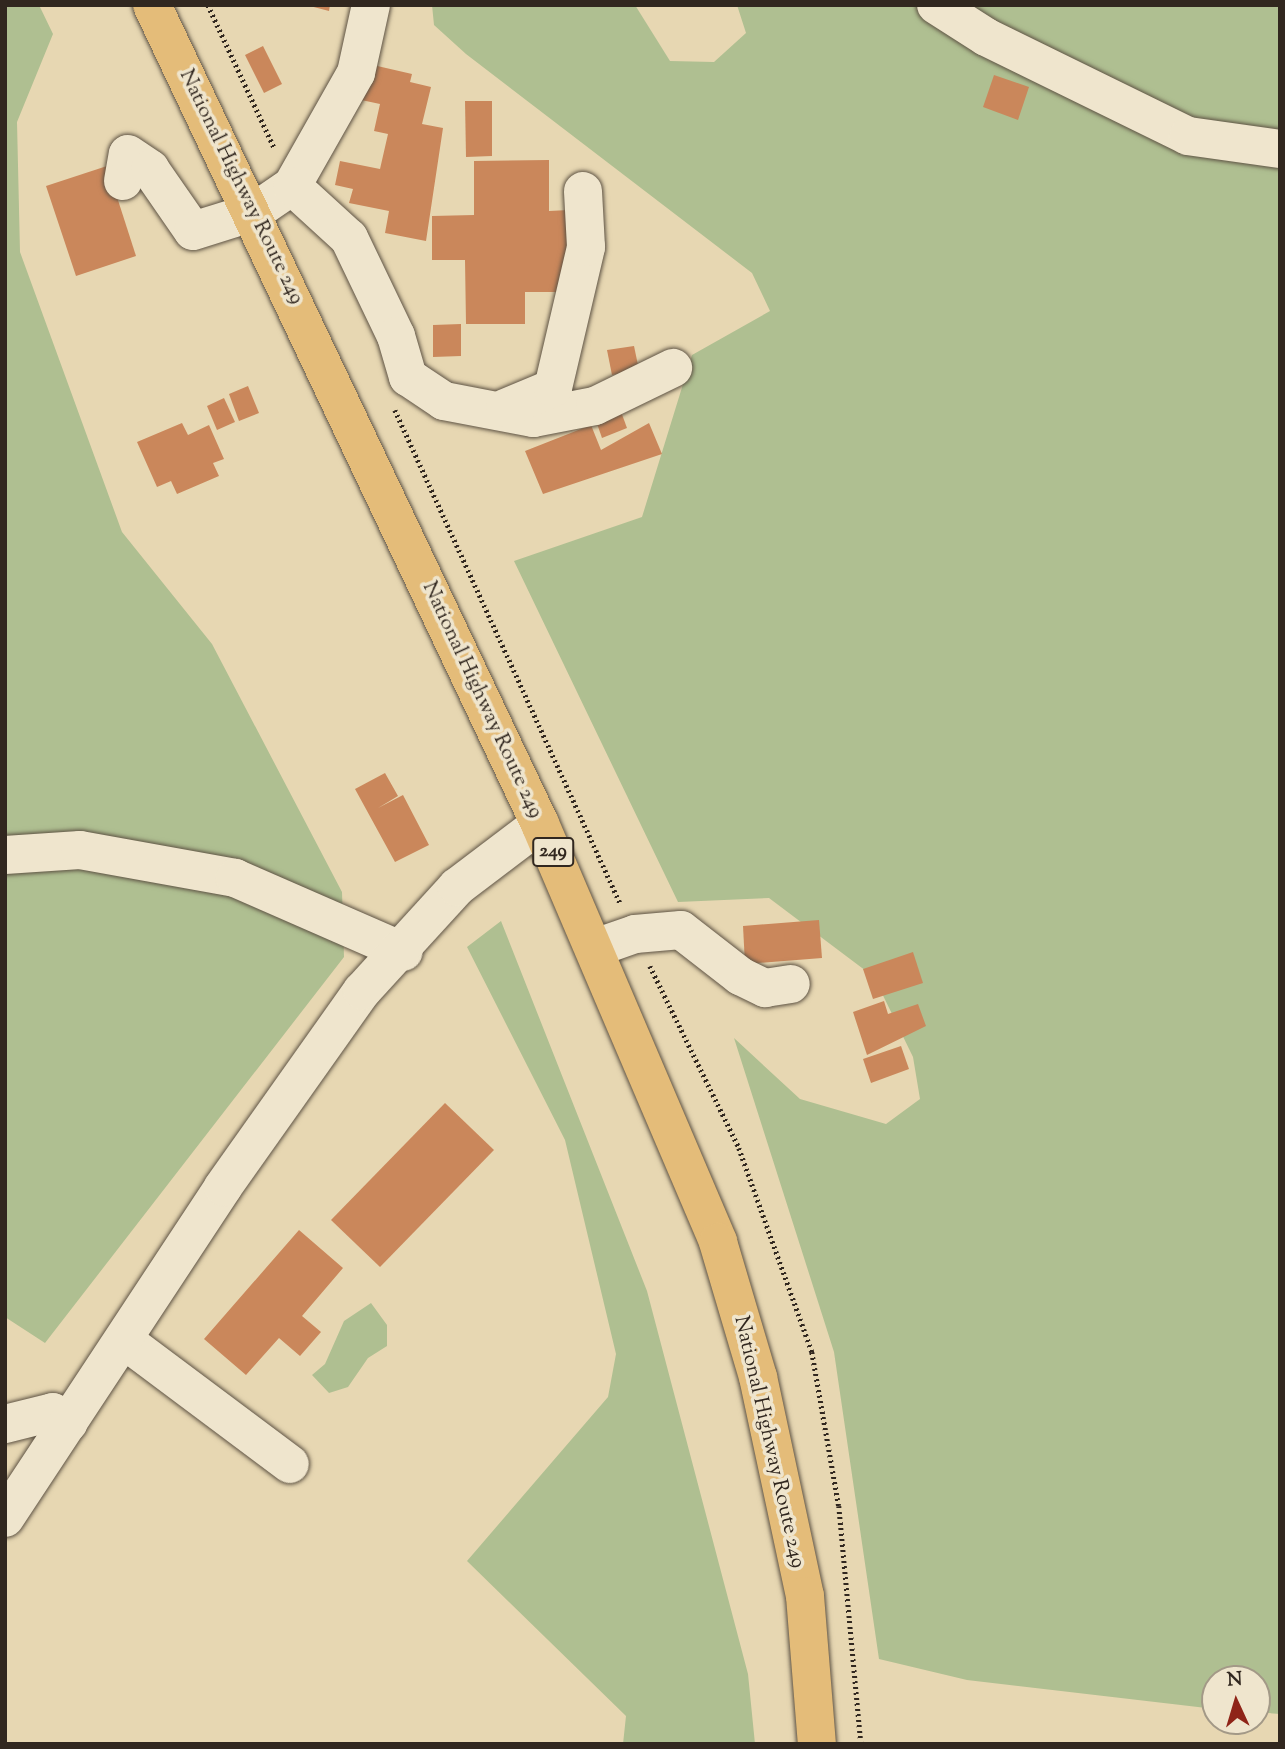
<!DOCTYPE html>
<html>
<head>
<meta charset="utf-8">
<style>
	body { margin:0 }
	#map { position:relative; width:1285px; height:1749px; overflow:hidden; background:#e7d7b2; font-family:"Sorts Mill Goudy",serif }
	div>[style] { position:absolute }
	.green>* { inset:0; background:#afbf91 }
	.building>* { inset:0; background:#ca875b }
	.path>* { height:4.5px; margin-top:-2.25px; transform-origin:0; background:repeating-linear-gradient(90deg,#31271f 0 2px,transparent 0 5.5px) }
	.roads { filter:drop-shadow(0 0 2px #5e5344) drop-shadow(0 0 2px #5e5344) }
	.minor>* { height:38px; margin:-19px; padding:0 19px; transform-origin:19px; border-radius:19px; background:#efe5cd }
	.highway>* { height:38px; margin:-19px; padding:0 19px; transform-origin:19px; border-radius:19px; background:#e4bc79 }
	span { translate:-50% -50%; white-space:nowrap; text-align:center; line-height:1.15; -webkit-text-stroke:7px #efe5cd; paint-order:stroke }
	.shield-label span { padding:2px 5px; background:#efe5cd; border:2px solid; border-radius:5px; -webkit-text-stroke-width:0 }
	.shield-label { font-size:19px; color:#31271f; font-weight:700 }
	.street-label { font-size:21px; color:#31271f }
	.frame { position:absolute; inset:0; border:7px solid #31271f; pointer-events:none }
	.north { position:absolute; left:1201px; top:1665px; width:70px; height:70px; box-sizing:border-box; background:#efe5cd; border:2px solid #a39987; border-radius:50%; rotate:356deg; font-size:19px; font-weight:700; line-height:28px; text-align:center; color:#31271f }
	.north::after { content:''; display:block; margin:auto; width:24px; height:32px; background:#8f2418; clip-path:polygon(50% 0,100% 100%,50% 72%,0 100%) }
</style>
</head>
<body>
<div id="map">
	<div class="green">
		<div style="clip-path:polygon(5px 5px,39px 5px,53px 34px,17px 122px,20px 252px,122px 532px,212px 644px,342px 892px,344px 957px,45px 1343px,5px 1317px)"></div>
		<div style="clip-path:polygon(432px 5px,635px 5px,670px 61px,714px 62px,746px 33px,737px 5px,1280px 5px,1280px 1714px,1257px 1712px,1257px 1679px,1215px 1679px,1215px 1709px,967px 1680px,879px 1659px,834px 1352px,734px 1038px,800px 1099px,886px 1124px,920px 1099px,913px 1057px,874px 977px,769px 898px,678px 902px,514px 561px,642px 517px,692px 355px,770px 311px,752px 273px,466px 54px,434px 25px)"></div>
		<div style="clip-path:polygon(501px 921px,647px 1291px,748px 1674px,755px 1744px,623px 1744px,626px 1716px,467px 1561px,608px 1397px,616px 1354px,565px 1140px,467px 947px)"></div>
		<div style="clip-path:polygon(371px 1303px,387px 1325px,387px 1346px,368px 1358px,348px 1387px,329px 1393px,312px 1375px,325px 1364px,344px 1321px)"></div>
	</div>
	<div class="building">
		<div style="clip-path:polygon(306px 5px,330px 5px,329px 11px)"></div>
		<div style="clip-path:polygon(263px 46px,282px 84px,264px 93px,245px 55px)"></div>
		<div style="clip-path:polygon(360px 62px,412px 74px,410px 82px,431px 87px,422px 124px,443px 128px,426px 241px,385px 233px,389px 211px,349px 203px,353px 189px,335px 185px,340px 161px,380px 169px,388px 134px,374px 131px,380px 104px,352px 98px)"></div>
		<div style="clip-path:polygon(994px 75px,1029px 87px,1018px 120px,983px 107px)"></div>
		<div style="clip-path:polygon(465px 101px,492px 101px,492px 156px,466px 157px)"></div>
		<div style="clip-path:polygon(549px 160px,549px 211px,569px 210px,570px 292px,525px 292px,525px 324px,466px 324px,465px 260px,432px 260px,432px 216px,474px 215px,474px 161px)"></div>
		<div style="clip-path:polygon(107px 166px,136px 256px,76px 276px,46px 186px)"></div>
		<div style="clip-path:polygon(461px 324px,461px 356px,433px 357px,433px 325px)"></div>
		<div style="clip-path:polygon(634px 346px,639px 370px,612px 375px,607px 350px)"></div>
		<div style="clip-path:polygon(248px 386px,259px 413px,239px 421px,229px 394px)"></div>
		<div style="clip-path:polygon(224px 398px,235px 422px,217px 430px,207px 406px)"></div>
		<div style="clip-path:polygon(620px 409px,627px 428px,602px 438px,595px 418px)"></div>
		<div style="clip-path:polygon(182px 423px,188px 435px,209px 425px,224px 459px,213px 463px,219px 476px,177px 494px,171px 481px,157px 487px,137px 442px)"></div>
		<div style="clip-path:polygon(649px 423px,662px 454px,543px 494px,525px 451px,591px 425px,601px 450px)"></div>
		<div style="clip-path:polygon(385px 773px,398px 796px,378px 808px,403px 795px,429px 845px,395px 862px,355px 789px)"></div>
		<div style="clip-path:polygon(819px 920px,822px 958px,745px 964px,743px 926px)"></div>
		<div style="clip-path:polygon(913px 952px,923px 983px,873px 999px,863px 969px)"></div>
		<div style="clip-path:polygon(884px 1001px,888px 1014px,918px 1004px,926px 1026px,867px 1055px,853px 1012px)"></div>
		<div style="clip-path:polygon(901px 1046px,909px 1069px,871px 1083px,863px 1059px)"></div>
		<div style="clip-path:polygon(445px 1103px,494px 1150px,380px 1267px,331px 1220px)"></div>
		<div style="clip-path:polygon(299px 1230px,343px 1268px,302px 1316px,321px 1332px,300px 1356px,279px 1338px,246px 1375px,204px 1339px)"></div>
	</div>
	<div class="path">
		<div style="left:208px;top:5px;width:157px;rotate:65.1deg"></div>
		<div style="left:395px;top:410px;width:544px;rotate:65.46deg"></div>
		<div style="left:650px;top:966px;width:203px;rotate:63.9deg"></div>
		<div style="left:739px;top:1148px;width:217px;rotate:70.3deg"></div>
		<div style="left:812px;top:1352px;width:156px;rotate:80.1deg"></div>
		<div style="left:839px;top:1506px;width:239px;rotate:84.7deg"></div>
	</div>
	<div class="roads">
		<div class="minor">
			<div style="left:936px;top:5px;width:59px;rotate:32.6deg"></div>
			<div style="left:986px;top:37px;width:225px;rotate:26.1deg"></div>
			<div style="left:1188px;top:136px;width:93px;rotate:8deg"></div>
			<div style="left:123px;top:181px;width:27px;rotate:-80deg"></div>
			<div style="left:128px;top:154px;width:27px;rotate:34deg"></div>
			<div style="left:150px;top:169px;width:75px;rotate:55.3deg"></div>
			<div style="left:193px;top:231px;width:64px;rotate:-17.3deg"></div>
			<div style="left:254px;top:212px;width:46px;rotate:-34.4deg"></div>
			<div style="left:292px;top:186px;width:130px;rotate:-60.5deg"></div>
			<div style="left:356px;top:73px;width:70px;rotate:-77.6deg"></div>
			<div style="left:292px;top:186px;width:77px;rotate:42.4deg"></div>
			<div style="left:349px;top:238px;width:109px;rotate:64.4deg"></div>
			<div style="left:396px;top:336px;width:43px;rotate:73.7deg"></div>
			<div style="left:408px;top:377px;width:43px;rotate:33.7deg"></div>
			<div style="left:444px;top:401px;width:91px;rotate:10.8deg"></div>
			<div style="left:533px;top:418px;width:63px;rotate:-11deg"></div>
			<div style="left:595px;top:406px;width:87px;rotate:-26deg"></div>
			<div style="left:505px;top:408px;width:52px;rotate:-22.6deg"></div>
			<div style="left:553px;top:388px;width:145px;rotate:-76.8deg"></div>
			<div style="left:586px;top:247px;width:56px;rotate:-93.1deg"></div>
			<div style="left:5px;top:855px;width:75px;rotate:-3.8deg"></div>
			<div style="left:80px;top:850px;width:158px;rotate:10.2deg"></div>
			<div style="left:235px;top:878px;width:184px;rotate:23.6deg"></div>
			<div style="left:595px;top:948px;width:42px;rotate:-19.3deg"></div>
			<div style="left:635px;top:934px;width:46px;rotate:-5deg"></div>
			<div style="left:681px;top:930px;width:75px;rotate:37.9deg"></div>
			<div style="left:740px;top:976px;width:28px;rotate:26deg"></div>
			<div style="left:765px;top:988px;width:26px;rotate:-9deg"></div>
			<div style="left:124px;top:1340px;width:207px;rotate:36.8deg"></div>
			<div style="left:5px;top:1424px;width:49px;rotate:-14deg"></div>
			<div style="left:53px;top:1412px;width:19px;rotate:35deg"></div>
			<div style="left:5px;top:1518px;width:396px;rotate:-56.6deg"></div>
			<div style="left:223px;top:1187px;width:240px;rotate:-54.7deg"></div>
			<div style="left:362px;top:991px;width:141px;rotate:-47.6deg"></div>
			<div style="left:457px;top:887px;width:104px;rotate:-37.2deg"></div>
		</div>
		<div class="highway">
			<div style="left:152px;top:5px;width:906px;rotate:64.65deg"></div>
			<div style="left:540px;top:824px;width:454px;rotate:66.9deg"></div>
			<div style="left:718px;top:1242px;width:141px;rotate:73.5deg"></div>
			<div style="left:758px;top:1377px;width:224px;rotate:77.9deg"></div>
			<div style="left:805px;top:1596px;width:148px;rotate:85.4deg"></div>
		</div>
	</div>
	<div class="shield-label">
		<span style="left:553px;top:852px">249</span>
	</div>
	<div class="street-label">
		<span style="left:241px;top:187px;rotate:64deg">National Highway Route 249</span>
		<span style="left:482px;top:700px;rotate:65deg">National Highway Route 249</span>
		<span style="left:769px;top:1442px;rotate:77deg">National Highway Route 249</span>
	</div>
	<div class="frame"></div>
	<div class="north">N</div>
</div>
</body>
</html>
